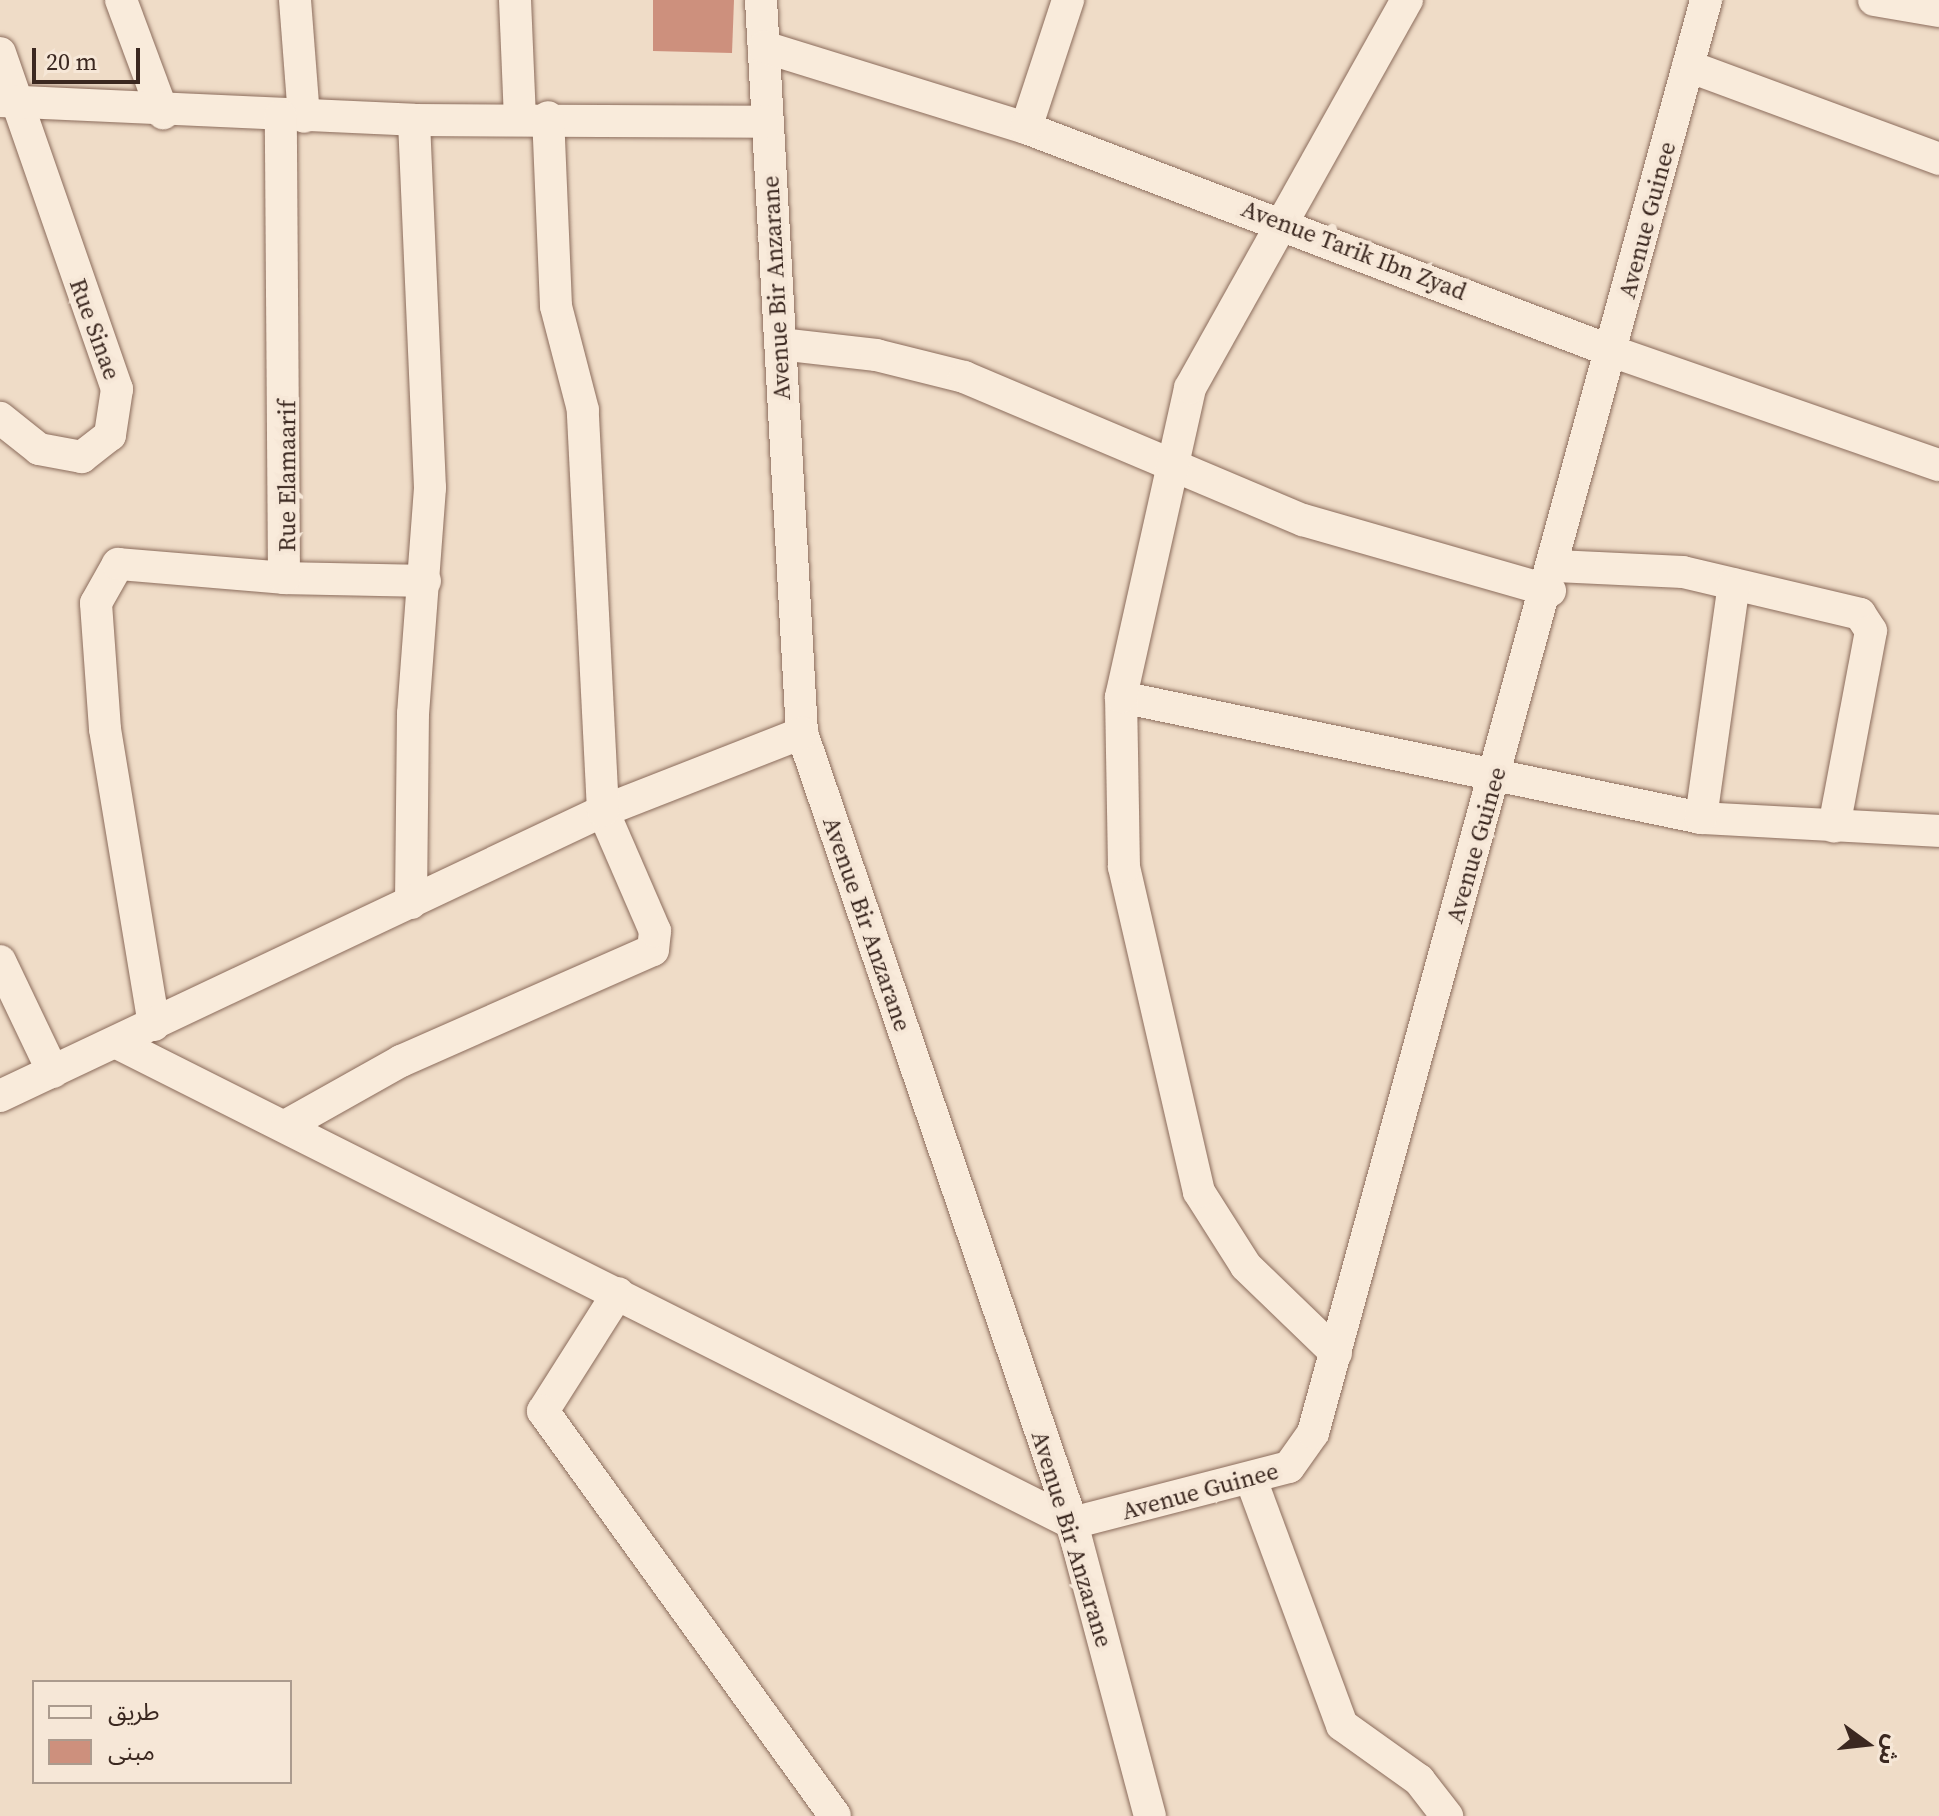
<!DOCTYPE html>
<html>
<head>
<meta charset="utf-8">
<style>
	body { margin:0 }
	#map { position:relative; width:1939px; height:1816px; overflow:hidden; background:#efdcc7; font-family:"Source Serif 4","Noto Sans Arabic",serif }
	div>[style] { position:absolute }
	.building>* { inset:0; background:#cd907d }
	.roads { filter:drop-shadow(0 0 2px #8b6c5c) drop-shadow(0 0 2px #8b6c5c) }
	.street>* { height:32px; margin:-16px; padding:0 16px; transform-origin:16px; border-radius:16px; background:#f9ebdb }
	span { translate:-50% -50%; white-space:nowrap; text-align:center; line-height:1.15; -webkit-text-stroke:8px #f6e7d7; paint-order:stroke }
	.street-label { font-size:24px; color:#3b2820 }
	.legend { position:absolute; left:32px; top:1680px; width:260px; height:104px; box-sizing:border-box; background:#f6e7d7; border:2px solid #ab9b8e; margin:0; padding:10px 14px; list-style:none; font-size:24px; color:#3b2820 }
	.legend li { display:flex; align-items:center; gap:16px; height:40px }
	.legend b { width:40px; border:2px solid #ab9b8e }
	.north { position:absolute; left:1827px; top:1704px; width:80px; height:80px; -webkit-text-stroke:6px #f6e7d7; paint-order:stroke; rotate:105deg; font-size:22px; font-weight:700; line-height:32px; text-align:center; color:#3b2820 }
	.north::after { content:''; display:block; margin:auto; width:28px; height:36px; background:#3b2820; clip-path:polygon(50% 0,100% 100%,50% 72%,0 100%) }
	.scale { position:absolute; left:32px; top:48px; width:108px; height:36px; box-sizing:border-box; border:4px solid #3b2820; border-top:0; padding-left:10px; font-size:24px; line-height:28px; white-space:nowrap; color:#3b2820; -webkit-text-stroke:6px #f6e7d7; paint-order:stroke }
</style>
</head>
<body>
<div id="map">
	<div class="building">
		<div style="clip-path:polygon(653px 0,734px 0,732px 53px,653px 51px)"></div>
	</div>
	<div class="roads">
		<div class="street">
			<div style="left:121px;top:0;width:121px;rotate:69.6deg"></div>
			<div style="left:295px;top:0;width:117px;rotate:85.6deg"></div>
			<div style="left:515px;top:0;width:117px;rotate:87.6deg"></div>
			<div style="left:761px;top:0;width:734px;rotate:86.8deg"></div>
			<div style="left:802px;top:733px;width:835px;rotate:71.13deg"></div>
			<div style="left:1072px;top:1523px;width:303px;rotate:75.1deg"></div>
			<div style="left:1874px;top:0;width:66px;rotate:9.6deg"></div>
			<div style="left:764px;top:47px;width:274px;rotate:17.2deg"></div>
			<div style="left:1026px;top:128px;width:626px;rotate:20.87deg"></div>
			<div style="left:1611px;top:351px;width:347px;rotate:19.2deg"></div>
			<div style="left:0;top:53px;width:356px;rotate:70.8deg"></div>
			<div style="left:117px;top:389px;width:47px;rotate:98.7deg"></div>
			<div style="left:110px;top:435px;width:36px;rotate:142deg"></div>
			<div style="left:82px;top:457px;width:44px;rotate:-169.5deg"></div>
			<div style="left:39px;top:449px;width:50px;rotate:-141.5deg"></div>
			<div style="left:1688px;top:66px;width:268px;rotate:20.3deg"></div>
			<div style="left:0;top:101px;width:414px;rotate:2.6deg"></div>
			<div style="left:414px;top:120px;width:353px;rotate:0.3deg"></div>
			<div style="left:1026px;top:128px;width:135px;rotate:-71.8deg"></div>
			<div style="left:780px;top:344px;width:97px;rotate:6.5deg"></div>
			<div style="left:876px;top:355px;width:91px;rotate:14deg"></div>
			<div style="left:964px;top:377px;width:368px;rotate:22.9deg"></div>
			<div style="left:1303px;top:520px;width:257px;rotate:16deg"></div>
			<div style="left:1556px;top:566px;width:127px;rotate:2.7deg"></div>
			<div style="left:1683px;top:572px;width:182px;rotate:13.3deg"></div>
			<div style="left:1860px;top:614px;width:20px;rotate:57deg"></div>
			<div style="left:1871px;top:631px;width:199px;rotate:100.7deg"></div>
			<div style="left:284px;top:578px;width:141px;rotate:1.2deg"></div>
			<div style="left:1121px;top:697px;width:592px;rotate:11.78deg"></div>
			<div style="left:1701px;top:818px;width:238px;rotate:3.1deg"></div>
			<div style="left:1701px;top:818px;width:236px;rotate:-82deg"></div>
			<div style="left:411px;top:903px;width:189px;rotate:-89.4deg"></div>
			<div style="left:413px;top:714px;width:227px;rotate:-85.7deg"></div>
			<div style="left:430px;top:488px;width:368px;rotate:-92.5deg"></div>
			<div style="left:0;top:961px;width:123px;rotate:64.5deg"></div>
			<div style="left:154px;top:1025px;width:300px;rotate:-99.4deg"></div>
			<div style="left:105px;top:729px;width:126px;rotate:-94.1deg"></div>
			<div style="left:96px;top:603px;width:45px;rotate:-60.6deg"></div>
			<div style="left:118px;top:564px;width:167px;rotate:4.8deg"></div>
			<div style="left:284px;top:578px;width:462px;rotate:-90.4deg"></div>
			<div style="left:119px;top:1044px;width:1067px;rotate:26.69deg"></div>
			<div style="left:1072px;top:1523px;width:224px;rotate:-14.5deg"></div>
			<div style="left:1289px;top:1467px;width:42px;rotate:-54.8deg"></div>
			<div style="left:1313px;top:1433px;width:1486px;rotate:-74.66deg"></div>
			<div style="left:0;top:1096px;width:667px;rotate:-25.3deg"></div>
			<div style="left:603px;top:811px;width:214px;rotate:-21.4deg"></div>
			<div style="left:287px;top:1125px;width:131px;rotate:-29.3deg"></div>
			<div style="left:401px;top:1061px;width:275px;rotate:-23.8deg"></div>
			<div style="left:653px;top:950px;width:19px;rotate:-84deg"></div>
			<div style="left:655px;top:931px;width:131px;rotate:-113.4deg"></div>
			<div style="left:603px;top:811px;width:401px;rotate:-92.9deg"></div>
			<div style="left:583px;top:410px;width:107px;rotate:-104.6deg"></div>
			<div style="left:556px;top:306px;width:189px;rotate:-92.4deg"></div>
			<div style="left:618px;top:1293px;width:140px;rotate:122.4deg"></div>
			<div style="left:543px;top:1411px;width:499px;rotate:54.2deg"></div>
			<div style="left:1336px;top:1353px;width:125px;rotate:-136deg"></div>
			<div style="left:1246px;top:1266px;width:88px;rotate:-122.4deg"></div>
			<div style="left:1199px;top:1192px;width:334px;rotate:-103deg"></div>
			<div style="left:1124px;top:867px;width:170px;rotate:-91deg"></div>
			<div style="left:1121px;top:697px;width:317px;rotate:-77.4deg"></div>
			<div style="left:1190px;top:388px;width:445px;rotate:-60.8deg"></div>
			<div style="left:1252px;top:1482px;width:259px;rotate:69.7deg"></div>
			<div style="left:1342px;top:1725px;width:95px;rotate:35.5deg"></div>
			<div style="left:1419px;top:1780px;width:46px;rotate:52.1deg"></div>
		</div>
	</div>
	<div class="street-label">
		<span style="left:1647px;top:220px;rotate:-75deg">Avenue Guinee</span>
		<span style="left:1354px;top:250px;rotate:21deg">Avenue Tarik Ibn Zyad</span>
		<span style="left:776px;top:288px;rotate:-93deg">Avenue Bir Anzarane</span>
		<span style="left:95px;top:329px;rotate:70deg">Rue Sinae</span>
		<span style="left:287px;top:476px;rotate:-90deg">Rue Elamaarif</span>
		<span style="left:1476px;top:845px;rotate:-74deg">Avenue Guinee</span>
		<span style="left:867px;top:924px;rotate:71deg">Avenue Bir Anzarane</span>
		<span style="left:1200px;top:1491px;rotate:-15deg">Avenue Guinee</span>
		<span style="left:1072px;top:1539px;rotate:73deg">Avenue Bir Anzarane</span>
	</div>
	<ul class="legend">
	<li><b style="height:10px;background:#f9ebdb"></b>طريق</li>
	<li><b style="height:22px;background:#cd907d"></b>مبنى</li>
	</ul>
	<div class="north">ش</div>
	<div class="scale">20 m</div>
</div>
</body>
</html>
